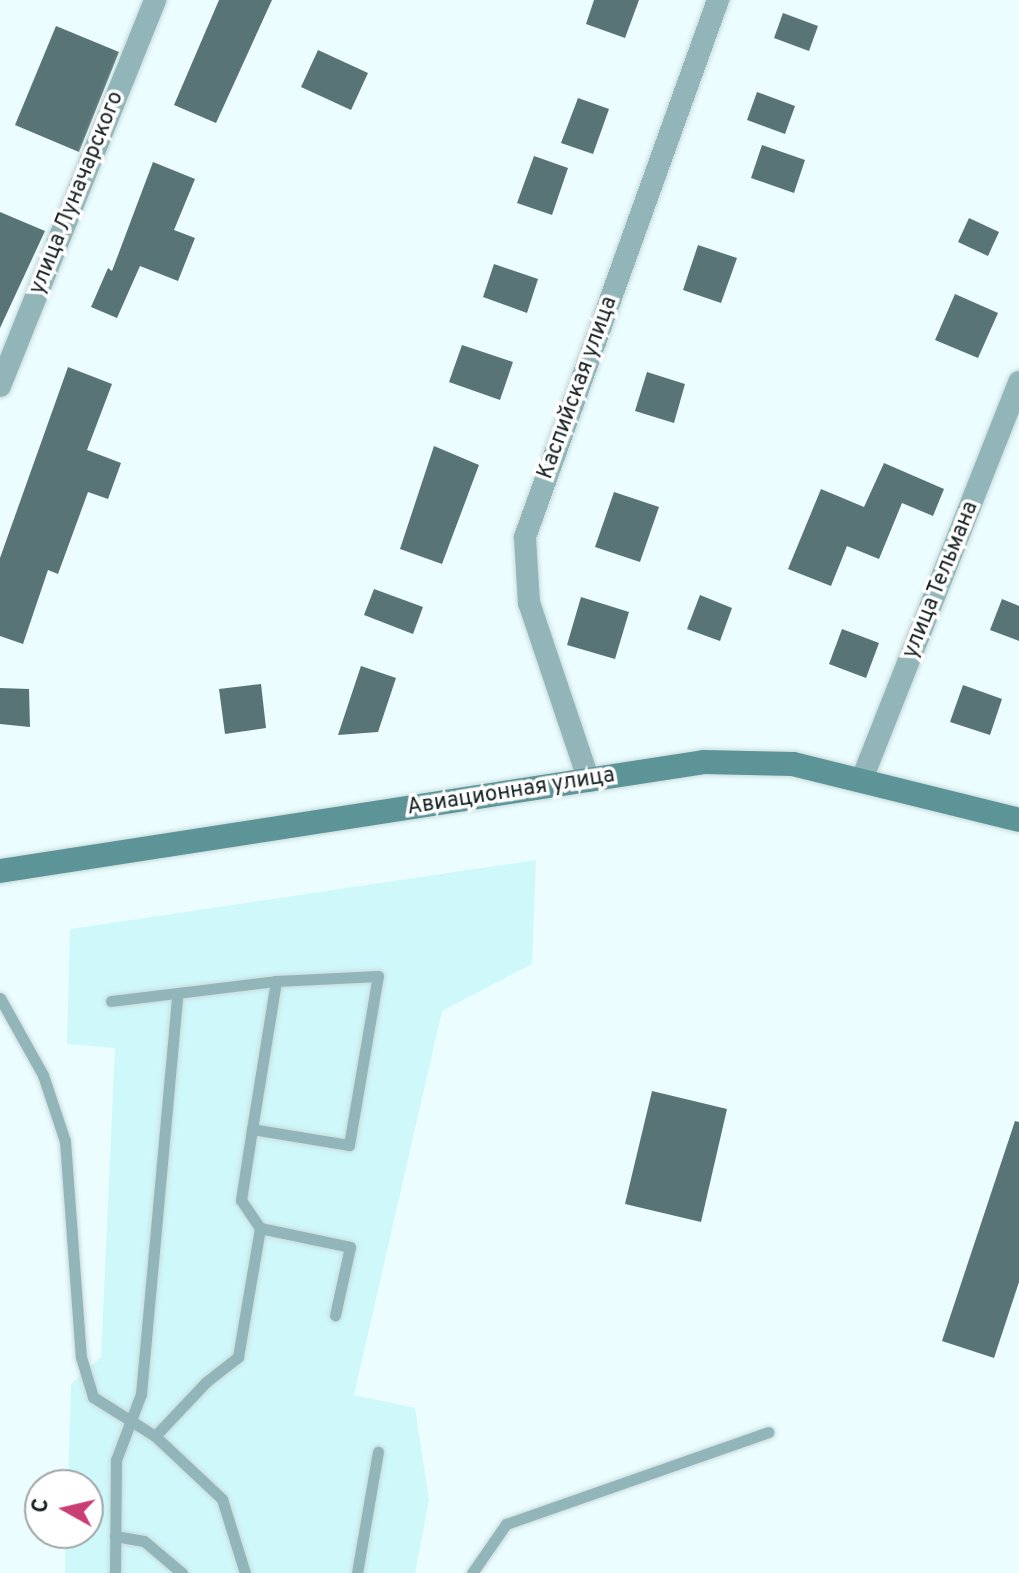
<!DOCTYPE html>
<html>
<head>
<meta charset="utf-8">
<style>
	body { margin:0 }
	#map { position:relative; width:1019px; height:1573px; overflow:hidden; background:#ebfdff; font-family:Overpass,sans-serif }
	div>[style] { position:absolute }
	.built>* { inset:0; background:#cff8fa }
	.building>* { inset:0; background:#597476 }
	.roads { filter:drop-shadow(0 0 2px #c9dadb) drop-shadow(0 0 2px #c9dadb) }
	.lane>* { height:11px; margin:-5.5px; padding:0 5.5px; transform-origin:5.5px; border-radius:5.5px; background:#91b5b8 }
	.street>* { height:22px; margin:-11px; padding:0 11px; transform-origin:11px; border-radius:11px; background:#91b5b8 }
	.secondary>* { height:24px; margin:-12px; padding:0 12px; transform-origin:12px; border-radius:12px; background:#5c9498 }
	span { translate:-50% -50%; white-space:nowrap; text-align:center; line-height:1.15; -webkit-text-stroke:7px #fff; paint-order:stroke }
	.street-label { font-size:22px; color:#152021 }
	.north { position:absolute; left:24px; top:1469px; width:80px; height:80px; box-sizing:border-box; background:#fff; border:2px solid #a1a6a6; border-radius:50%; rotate:278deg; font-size:22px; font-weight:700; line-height:32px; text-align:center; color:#152021 }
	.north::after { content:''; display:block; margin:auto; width:28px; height:36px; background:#c93e74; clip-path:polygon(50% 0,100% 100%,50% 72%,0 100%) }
</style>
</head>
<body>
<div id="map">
	<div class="built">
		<div style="clip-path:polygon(536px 860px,532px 964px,442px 1011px,354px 1395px,415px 1408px,429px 1500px,415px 1573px,65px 1573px,66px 1533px,88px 1533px,88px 1485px,68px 1485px,71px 1384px,101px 1357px,115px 1048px,67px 1044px,70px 929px)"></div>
	</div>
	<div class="building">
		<div style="clip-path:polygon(219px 0,272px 0,216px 123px,174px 105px)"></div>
		<div style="clip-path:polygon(594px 0,639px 0,625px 38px,586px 24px)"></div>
		<div style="clip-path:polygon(783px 13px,818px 26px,809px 51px,774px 38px)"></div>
		<div style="clip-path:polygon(56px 26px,119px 52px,79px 152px,15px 125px)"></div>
		<div style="clip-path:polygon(318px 50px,368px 73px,351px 110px,301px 87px)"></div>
		<div style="clip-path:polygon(757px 92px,795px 106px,785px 134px,747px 120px)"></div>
		<div style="clip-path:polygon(578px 98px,609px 109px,593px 154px,561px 143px)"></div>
		<div style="clip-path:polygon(762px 145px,805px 160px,794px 193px,751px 178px)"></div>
		<div style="clip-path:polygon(534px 156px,568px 168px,552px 215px,517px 203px)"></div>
		<div style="clip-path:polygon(153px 162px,195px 179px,174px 230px,195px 238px,178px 281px,140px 266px,117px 318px,91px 307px,108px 268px,112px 271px)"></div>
		<div style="clip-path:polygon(0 212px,45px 231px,0 328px)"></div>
		<div style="clip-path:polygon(969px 218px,999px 232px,988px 256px,958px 242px)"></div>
		<div style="clip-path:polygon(698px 245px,737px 258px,721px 303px,683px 290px)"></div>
		<div style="clip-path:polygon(494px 264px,538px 279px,527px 313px,483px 297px)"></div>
		<div style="clip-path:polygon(955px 294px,998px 313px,978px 358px,935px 340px)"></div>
		<div style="clip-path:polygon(462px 345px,513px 362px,500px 400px,449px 382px)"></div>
		<div style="clip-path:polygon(68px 367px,112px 384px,87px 450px,121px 463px,108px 499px,88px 492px,58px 574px,48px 570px,23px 644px,0 636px,0 558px)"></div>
		<div style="clip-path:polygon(647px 372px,685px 384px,674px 423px,635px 411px)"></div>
		<div style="clip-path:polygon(434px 446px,479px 465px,442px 564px,400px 549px)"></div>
		<div style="clip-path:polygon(884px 463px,944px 489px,933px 516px,902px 503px,879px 559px,847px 546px,831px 586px,788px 569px,821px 489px,864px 507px)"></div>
		<div style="clip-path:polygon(614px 492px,659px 507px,640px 562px,595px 547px)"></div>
		<div style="clip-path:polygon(374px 589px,423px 607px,413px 634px,364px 615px)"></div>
		<div style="clip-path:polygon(700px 595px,732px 608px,720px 641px,687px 629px)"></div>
		<div style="clip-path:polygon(581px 597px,629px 612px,615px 659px,567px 645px)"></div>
		<div style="clip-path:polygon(1002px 599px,1019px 606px,1019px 641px,990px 630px)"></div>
		<div style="clip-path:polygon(842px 629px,879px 643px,866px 678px,829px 664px)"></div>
		<div style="clip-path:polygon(361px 666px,396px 678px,378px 732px,338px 735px)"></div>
		<div style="clip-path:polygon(261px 684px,266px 728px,225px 734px,219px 689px)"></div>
		<div style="clip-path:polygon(963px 685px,1002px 699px,990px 735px,950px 722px)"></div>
		<div style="clip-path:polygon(0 688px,29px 689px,30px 727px,0 724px)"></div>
		<div style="clip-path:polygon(652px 1091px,727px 1109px,701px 1222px,625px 1204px)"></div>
		<div style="clip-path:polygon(1015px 1121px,1019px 1122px,1019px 1282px,994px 1358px,942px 1341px)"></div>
	</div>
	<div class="roads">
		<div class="lane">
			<div style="left:0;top:998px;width:88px;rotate:60.8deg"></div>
			<div style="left:43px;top:1075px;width:70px;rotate:71.6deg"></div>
			<div style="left:65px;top:1141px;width:217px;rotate:85.8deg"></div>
			<div style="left:81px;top:1357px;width:42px;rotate:73.3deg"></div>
			<div style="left:93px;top:1397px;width:73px;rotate:32.2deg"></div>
			<div style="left:155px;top:1436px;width:92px;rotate:43.2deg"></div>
			<div style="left:222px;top:1499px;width:77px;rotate:72.7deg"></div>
			<div style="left:111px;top:1001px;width:166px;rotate:-6.9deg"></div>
			<div style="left:252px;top:1129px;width:98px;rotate:9.4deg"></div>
			<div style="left:349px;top:1145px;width:171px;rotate:-80.3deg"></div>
			<div style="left:378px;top:976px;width:102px;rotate:177.2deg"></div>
			<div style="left:276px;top:981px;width:150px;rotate:99.2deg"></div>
			<div style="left:252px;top:1129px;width:72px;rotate:98.8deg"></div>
			<div style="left:241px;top:1200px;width:34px;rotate:56deg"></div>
			<div style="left:155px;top:1436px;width:74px;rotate:-46.6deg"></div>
			<div style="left:206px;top:1382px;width:41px;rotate:-38deg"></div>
			<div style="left:238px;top:1357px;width:131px;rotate:-80.3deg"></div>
			<div style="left:260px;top:1228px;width:92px;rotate:11.9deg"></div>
			<div style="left:350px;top:1247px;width:70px;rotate:102.4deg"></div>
			<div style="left:115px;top:1536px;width:29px;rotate:10deg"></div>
			<div style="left:144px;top:1541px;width:50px;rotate:40.1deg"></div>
			<div style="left:115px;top:1573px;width:113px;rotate:-89.5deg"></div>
			<div style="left:116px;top:1460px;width:71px;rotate:-69.3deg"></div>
			<div style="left:141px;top:1394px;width:399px;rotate:-84.8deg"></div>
			<div style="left:357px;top:1573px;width:123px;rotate:-80.2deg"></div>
			<div style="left:472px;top:1573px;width:60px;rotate:-55.2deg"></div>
			<div style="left:506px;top:1524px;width:278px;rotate:-19.3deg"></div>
		</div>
		<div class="street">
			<div style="left:0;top:386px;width:416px;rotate:-68.1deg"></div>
			<div style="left:862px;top:779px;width:427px;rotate:-68.4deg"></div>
			<div style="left:589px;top:781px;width:188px;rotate:-108.6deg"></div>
			<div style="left:529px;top:603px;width:66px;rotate:-93.5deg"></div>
			<div style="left:525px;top:537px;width:571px;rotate:-70.23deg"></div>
		</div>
		<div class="secondary">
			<div style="left:0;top:871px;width:712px;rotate:-8.8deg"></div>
			<div style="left:704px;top:762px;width:89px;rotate:1.3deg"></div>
			<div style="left:793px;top:764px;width:233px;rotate:13.9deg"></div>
		</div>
	</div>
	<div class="street-label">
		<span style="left:77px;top:193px;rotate:-68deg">улица Луначарского</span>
		<span style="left:578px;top:388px;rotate:-70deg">Каспийская улица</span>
		<span style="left:941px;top:580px;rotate:-68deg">улица Тельмана</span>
		<span style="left:511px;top:792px;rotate:-9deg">Авиационная улица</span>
	</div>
	<div class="north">С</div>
</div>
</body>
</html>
